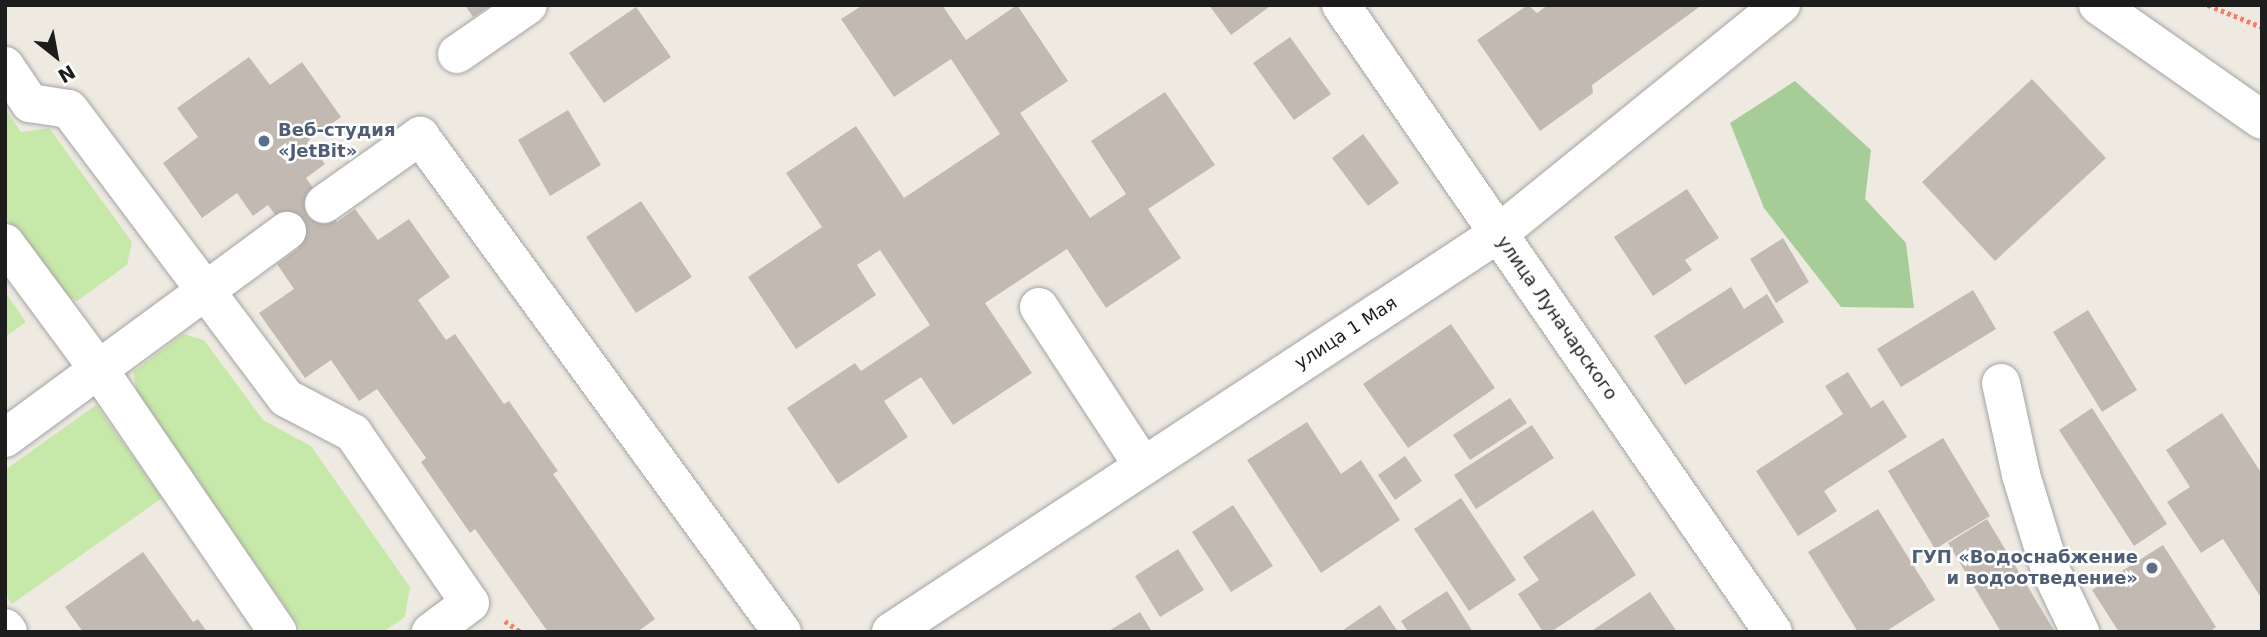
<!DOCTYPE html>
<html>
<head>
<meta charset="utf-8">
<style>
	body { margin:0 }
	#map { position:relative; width:2267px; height:637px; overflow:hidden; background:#eeeae2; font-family:"DejaVu Sans",sans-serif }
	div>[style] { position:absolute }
	.grass>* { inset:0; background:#c6e8a8 }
	.forest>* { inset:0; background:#a6cd97 }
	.building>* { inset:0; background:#c2bab2 }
	.path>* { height:4.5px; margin-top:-2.25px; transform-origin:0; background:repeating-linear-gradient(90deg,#f87c6a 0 3.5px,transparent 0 7px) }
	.roads { filter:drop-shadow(0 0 2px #a4a4a4) drop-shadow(0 0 2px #a4a4a4) }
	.minor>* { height:38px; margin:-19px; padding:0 19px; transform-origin:19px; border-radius:19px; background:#fff }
	.dots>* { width:19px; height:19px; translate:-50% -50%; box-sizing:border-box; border:4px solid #fff; border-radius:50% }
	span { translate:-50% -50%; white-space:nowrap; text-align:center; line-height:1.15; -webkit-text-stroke:5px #fff; paint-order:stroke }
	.service-label { font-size:18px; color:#4e5e75; font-weight:700 }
	.left { translate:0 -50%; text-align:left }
	.right { translate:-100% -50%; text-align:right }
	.street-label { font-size:18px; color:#1d1d1d }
	.frame { position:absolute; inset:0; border:7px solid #1d1d1d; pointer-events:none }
	.north { position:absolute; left:21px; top:21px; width:70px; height:70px; -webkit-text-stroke:5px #fff; paint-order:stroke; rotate:149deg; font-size:19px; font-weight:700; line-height:28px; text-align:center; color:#1d1d1d }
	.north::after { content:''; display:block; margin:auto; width:24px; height:32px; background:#1d1d1d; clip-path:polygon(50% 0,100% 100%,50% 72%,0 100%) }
</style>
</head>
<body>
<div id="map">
	<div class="grass">
		<div style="clip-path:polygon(5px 109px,21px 132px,49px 128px,132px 242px,127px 265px,77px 301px,60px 292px,5px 216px)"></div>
		<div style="clip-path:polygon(5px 292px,26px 322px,5px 337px)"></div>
		<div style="clip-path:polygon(183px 334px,204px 340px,263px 420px,311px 446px,410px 587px,405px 617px,383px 632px,303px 632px,137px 393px,133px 372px)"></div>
		<div style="clip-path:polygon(96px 405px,162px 498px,12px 604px,5px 594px,5px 470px)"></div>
	</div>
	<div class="forest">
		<div style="clip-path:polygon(1795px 81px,1871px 150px,1865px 199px,1906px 243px,1914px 308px,1841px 307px,1764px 208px,1730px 123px)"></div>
	</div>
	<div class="building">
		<div style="clip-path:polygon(465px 5px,492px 5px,473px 17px)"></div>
		<div style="clip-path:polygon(863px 5px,942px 5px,966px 40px,1017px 5px,1068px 81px,1020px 113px,1090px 218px,1126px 194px,1091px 141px,1165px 92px,1215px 165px,1148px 209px,1181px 258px,1106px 308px,1067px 249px,985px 303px,1032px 373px,953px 425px,921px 377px,884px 401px,908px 437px,838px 484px,787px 408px,855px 363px,861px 371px,930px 325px,880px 250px,857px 265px,876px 295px,796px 349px,748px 277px,822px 227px,786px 173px,856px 126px,904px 198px,1000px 134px,951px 59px,894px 97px,841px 19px)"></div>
		<div style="clip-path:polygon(1209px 5px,1268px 5px,1269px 7px,1231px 35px)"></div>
		<div style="clip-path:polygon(1528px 5px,1537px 13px,1548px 5px,1702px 5px,1592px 85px,1593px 93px,1540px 131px,1477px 40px)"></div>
		<div style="clip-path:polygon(636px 7px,671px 57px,604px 103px,569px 53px)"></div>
		<div style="clip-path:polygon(1290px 37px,1331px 94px,1294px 120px,1253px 63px)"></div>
		<div style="clip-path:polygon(249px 57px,270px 85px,302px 62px,341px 117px,308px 141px,325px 164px,306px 178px,337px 222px,355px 209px,378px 240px,409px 219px,450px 277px,418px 300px,446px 340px,455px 334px,504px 404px,509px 401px,558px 471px,553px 474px,655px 619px,637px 632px,548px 632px,475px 529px,470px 533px,421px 462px,426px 458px,377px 389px,359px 401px,331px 360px,305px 378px,259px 313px,294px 289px,277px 264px,299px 248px,268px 205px,253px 216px,237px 193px,202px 218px,163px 163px,198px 137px,177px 108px)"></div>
		<div style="clip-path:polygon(2032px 79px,2106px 158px,1995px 261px,1922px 182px)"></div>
		<div style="clip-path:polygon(568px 110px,601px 165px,550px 196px,518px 140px)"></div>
		<div style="clip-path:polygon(1363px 134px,1399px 183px,1368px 206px,1332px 158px)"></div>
		<div style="clip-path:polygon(1687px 189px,1719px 238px,1685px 260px,1692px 270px,1653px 296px,1614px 237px)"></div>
		<div style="clip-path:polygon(641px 201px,692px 277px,636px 313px,586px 237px)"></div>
		<div style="clip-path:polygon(1783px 238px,1809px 282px,1776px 303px,1750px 259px)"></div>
		<div style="clip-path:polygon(1731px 287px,1744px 309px,1767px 294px,1784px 322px,1685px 385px,1654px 336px)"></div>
		<div style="clip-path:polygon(1973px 290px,1996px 329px,1901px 387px,1877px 349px)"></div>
		<div style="clip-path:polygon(2088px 310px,2137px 390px,2102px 412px,2053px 332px)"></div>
		<div style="clip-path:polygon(1451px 324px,1495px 388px,1408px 448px,1363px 384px)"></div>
		<div style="clip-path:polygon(1848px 372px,1871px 408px,1883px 400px,1907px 437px,1824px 491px,1837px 511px,1798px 536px,1756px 471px,1843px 414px,1825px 386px)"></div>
		<div style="clip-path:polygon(1510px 398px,1527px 423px,1470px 460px,1453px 435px)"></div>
		<div style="clip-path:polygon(2092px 408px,2167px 524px,2134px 546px,2059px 430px)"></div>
		<div style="clip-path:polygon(2222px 413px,2262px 474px,2262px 599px,2223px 539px,2201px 553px,2167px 502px,2190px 487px,2166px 450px)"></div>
		<div style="clip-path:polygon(1307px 422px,1341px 474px,1361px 460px,1400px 520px,1321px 573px,1247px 460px)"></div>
		<div style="clip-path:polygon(1532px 425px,1554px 458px,1476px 509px,1454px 475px)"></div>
		<div style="clip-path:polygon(1943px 438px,1990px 516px,1935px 549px,1888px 471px)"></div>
		<div style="clip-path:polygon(1405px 456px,1422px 481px,1395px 500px,1378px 475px)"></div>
		<div style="clip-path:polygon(1461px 498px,1516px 580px,1469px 611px,1414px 529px)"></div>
		<div style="clip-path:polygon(1233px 505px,1273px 566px,1231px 592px,1192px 532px)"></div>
		<div style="clip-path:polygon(1878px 509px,1935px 600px,1885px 632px,1858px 632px,1808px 552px)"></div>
		<div style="clip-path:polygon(1593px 510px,1636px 575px,1551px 632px,1543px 632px,1518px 594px,1539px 580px,1523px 557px)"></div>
		<div style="clip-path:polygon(1987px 519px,2055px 632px,2001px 632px,1948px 543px)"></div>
		<div style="clip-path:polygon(2163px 545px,2216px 627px,2209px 632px,2119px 632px,2092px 590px)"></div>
		<div style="clip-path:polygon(1178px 549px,1204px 590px,1160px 617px,1135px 576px)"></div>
		<div style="clip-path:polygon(143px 552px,193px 622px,198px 619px,207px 632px,83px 632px,65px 607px)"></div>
		<div style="clip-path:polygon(1447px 591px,1473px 632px,1408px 632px,1401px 621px)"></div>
		<div style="clip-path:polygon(1650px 592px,1677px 632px,1590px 632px)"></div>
		<div style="clip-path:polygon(1380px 605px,1398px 632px,1340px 632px)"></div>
		<div style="clip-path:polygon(1140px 612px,1152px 632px,1107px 632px)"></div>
	</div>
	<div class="path">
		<div style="left:2208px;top:5px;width:58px;rotate:22.2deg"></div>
		<div style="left:505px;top:621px;width:19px;rotate:35deg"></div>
	</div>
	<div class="roads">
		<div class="minor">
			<div style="left:1341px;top:5px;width:761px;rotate:55.43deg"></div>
			<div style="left:2098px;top:5px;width:200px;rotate:35deg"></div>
			<div style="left:457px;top:54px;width:86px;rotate:-34.6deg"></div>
			<div style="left:5px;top:66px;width:45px;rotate:56deg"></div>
			<div style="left:30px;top:103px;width:39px;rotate:9deg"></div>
			<div style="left:69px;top:109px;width:361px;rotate:53.1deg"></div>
			<div style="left:286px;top:398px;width:76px;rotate:27.6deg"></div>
			<div style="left:353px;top:433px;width:206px;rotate:55.5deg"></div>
			<div style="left:470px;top:603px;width:49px;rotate:143.4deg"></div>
			<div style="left:324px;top:204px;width:118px;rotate:-35.3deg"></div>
			<div style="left:420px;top:136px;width:614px;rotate:53.88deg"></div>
			<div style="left:5px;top:243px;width:158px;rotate:53.5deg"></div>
			<div style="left:99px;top:370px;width:317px;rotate:55.7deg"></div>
			<div style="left:1039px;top:307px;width:190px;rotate:56.8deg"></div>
			<div style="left:2001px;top:383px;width:94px;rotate:77.7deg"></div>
			<div style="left:2021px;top:475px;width:98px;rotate:72.9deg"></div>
			<div style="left:2050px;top:569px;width:70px;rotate:64.5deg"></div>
			<div style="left:5px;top:438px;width:350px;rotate:-36.3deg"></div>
			<div style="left:5px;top:628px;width:5px;rotate:53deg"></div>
			<div style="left:891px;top:632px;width:727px;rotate:-33.27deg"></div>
			<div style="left:1499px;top:233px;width:363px;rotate:-39deg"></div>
		</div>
	</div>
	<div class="dots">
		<div style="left:264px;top:141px;background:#5c6f8a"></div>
		<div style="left:2152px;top:568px;background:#5c6f8a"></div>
	</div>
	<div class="service-label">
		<span class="left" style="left:278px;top:141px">Веб-студия<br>«JetBit»</span>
		<span class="right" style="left:2138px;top:568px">ГУП «Водоснабжение<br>и водоотведение»</span>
	</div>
	<div class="street-label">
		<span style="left:1557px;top:318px;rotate:55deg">улица Луначарского</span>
		<span style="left:1346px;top:333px;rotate:-33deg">улица 1 Мая</span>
	</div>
	<div class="frame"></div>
	<div class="north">N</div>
</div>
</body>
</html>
